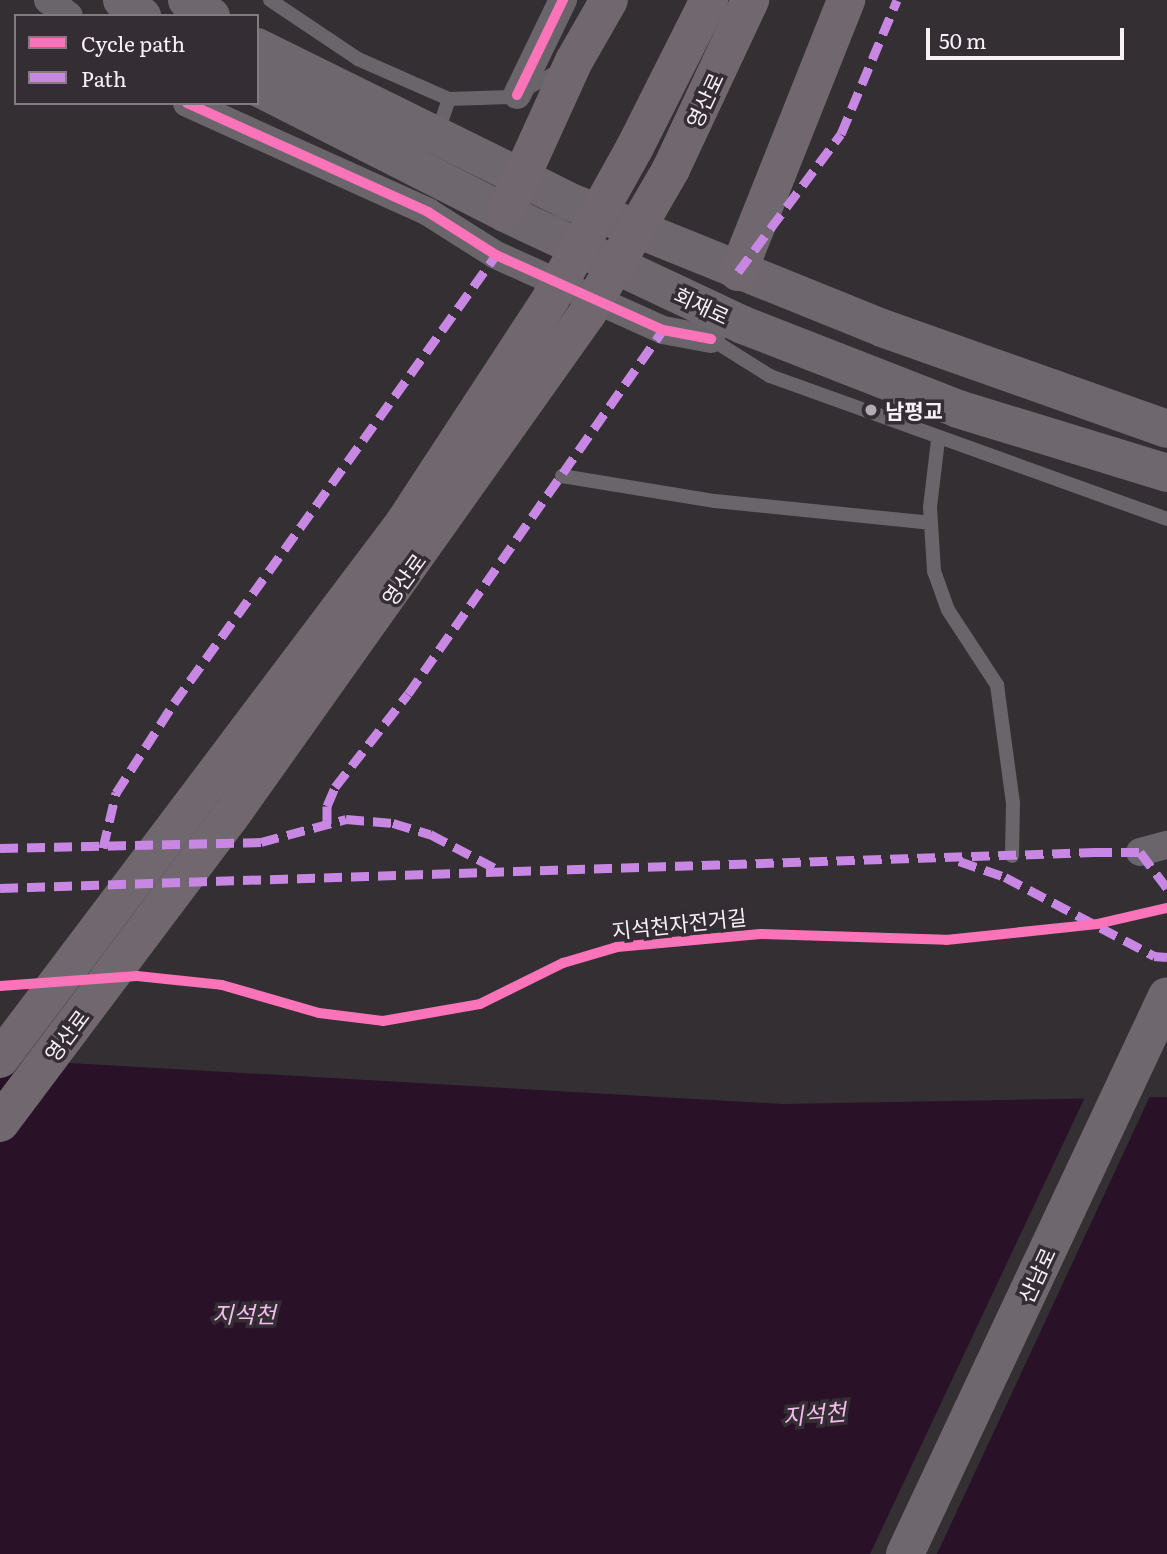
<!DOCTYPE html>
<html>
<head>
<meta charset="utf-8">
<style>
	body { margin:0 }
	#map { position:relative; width:1167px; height:1554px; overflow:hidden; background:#332f33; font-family:Literata,"Noto Sans KR",serif }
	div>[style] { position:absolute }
	.water>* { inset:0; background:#291128 }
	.pier>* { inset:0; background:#332f33 }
	.service>* { height:14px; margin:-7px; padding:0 7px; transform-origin:7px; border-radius:7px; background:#6a656a }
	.minor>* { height:28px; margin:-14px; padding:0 14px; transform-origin:14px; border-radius:14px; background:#6a656a }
	.secondary>* { height:38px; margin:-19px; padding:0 19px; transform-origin:19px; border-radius:19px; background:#6e676d }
	.trunk>* { height:38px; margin:-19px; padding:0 19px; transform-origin:19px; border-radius:19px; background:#70686e }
	.trunk-bridge>* { height:38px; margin:-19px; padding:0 19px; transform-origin:19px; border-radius:19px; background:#70686e }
	.quiet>* { height:9px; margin-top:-4.5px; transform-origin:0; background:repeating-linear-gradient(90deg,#c787e3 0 18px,transparent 0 27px) }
	.cycleway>* { height:10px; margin:-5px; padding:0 5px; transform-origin:5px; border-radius:5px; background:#fb73b8 }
	.dots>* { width:19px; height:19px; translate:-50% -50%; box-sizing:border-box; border:4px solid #352d34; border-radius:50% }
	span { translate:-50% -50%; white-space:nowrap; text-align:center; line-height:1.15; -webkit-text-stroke:7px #352d34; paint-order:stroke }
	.street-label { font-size:21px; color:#f7f1f6 }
	.poi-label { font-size:21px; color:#f7f1f6; font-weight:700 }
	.left { translate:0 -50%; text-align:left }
	.water-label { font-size:23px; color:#f3bced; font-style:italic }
	.legend { position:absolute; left:14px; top:14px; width:245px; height:91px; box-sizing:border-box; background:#352d34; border:2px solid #837b82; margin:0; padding:9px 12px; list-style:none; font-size:21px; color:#f7f1f6 }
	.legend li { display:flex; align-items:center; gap:14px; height:35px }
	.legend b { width:35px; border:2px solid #837b82 }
	.scale { position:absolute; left:926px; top:28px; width:198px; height:32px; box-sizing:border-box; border:4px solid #f7f1f6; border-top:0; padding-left:9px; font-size:21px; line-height:24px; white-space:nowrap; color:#f7f1f6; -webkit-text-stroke:5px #352d34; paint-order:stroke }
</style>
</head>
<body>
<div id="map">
	<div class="water">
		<div style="clip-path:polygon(0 1059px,782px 1104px,1167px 1097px,1167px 1554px,0 1554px)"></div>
	</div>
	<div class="pier">
		<div style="clip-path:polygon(1151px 1094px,937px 1554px,870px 1554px,1086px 1095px)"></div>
	</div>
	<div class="service">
		<div style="left:270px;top:0;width:106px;rotate:33.8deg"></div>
		<div style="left:358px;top:59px;width:99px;rotate:23.7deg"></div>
		<div style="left:449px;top:99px;width:63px;rotate:-1.8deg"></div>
		<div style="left:512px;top:97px;width:55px;rotate:-29.4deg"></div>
		<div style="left:437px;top:134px;width:37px;rotate:-71deg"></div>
		<div style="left:716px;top:337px;width:5px;rotate:158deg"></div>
		<div style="left:711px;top:339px;width:70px;rotate:32.1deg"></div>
		<div style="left:770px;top:376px;width:422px;rotate:19.8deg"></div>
		<div style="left:938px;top:440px;width:67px;rotate:96.8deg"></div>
		<div style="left:930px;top:507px;width:64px;rotate:86.4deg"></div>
		<div style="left:934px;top:571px;width:41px;rotate:70.3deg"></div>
		<div style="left:948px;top:610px;width:90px;rotate:56.8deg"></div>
		<div style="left:997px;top:685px;width:119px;rotate:82.3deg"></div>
		<div style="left:1013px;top:803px;width:53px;rotate:91.1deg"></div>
		<div style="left:562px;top:476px;width:155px;rotate:9.3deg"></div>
		<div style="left:715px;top:501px;width:216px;rotate:5.8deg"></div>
	</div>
	<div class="minor">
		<div style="left:48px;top:0;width:26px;rotate:37deg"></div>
		<div style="left:517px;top:95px;width:106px;rotate:-64.2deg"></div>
		<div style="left:187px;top:103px;width:265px;rotate:24.3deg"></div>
		<div style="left:428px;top:212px;width:80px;rotate:32.3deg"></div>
		<div style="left:496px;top:255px;width:183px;rotate:24.2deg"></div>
		<div style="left:663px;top:330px;width:49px;rotate:10.6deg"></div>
		<div style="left:1140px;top:852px;width:28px;rotate:-15deg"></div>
	</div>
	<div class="secondary">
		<div style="left:122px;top:0;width:26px;rotate:39deg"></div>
		<div style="left:187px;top:0;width:29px;rotate:34deg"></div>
		<div style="left:257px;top:47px;width:347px;rotate:26.3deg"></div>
		<div style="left:568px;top:201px;width:339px;rotate:22deg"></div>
		<div style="left:882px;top:328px;width:302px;rotate:19.5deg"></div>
		<div style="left:257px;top:87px;width:278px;rotate:26.9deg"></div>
		<div style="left:505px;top:213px;width:263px;rotate:25.2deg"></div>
		<div style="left:743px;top:325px;width:231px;rotate:21.3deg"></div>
		<div style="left:958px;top:409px;width:219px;rotate:17deg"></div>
		<div style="left:905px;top:1554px;width:616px;rotate:-64.85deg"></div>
	</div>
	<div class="trunk">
		<div style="left:635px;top:147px;width:165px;rotate:-63.3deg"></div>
		<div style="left:671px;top:169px;width:187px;rotate:-64.9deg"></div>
		<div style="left:505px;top:213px;width:167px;rotate:-65.6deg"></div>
		<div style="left:574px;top:61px;width:70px;rotate:-60.2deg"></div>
		<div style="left:738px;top:272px;width:293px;rotate:-68.3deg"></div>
		<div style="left:0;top:1059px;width:671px;rotate:-52.99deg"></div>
		<div style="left:404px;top:523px;width:269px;rotate:-56.8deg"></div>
		<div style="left:0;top:1123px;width:383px;rotate:-53.1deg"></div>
		<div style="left:230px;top:817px;width:617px;rotate:-54.64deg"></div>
	</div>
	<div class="trunk-bridge">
		<div style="left:551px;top:298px;width:173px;rotate:-60.9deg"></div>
		<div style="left:587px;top:314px;width:168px;rotate:-59.9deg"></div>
	</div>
	<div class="quiet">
		<div style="left:738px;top:272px;width:172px;rotate:-53.3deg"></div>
		<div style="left:841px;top:134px;width:145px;rotate:-67.3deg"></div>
		<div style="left:327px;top:824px;width:18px;rotate:-90deg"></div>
		<div style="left:327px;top:806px;width:21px;rotate:-67deg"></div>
		<div style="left:335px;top:787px;width:118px;rotate:-51.9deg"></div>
		<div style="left:408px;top:694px;width:444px;rotate:-55deg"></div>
		<div style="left:0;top:848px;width:261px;rotate:-1.3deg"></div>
		<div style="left:261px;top:842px;width:88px;rotate:-15.1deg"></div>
		<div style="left:346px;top:819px;width:47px;rotate:4.9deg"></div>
		<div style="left:393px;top:823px;width:39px;rotate:17deg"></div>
		<div style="left:430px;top:834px;width:78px;rotate:27.6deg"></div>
		<div style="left:103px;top:848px;width:57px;rotate:-76.7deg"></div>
		<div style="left:116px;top:793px;width:107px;rotate:-57.2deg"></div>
		<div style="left:174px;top:703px;width:552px;rotate:-54.29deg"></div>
		<div style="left:959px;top:861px;width:49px;rotate:19.2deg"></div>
		<div style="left:1005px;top:877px;width:169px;rotate:27.9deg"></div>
		<div style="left:1154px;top:956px;width:13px;rotate:4deg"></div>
		<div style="left:0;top:888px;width:1095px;rotate:-1.88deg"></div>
		<div style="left:1094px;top:852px;width:46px"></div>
		<div style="left:1140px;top:852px;width:45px;rotate:53.1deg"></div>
	</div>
	<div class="cycleway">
		<div style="left:517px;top:95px;width:106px;rotate:-64.2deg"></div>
		<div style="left:187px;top:103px;width:265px;rotate:24.3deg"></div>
		<div style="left:428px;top:212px;width:80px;rotate:32.3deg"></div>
		<div style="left:496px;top:255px;width:183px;rotate:24.2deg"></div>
		<div style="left:663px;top:330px;width:49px;rotate:10.6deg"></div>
		<div style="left:0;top:986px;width:137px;rotate:-4.2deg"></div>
		<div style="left:137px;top:976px;width:85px;rotate:6deg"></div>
		<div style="left:222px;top:985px;width:101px;rotate:16.1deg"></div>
		<div style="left:319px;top:1013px;width:64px;rotate:7.1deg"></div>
		<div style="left:383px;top:1021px;width:98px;rotate:-9.9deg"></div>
		<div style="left:480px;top:1004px;width:93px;rotate:-26.3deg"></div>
		<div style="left:563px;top:963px;width:56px;rotate:-16.5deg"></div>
		<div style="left:617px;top:947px;width:144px;rotate:-5.2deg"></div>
		<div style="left:760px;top:934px;width:186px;rotate:1.8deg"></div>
		<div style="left:946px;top:940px;width:152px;rotate:-6deg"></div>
		<div style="left:1097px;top:924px;width:72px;rotate:-12.9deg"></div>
	</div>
	<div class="dots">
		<div style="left:871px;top:410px;background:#b2adb2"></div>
	</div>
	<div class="street-label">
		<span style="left:704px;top:100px;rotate:-65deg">영산로</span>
		<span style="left:702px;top:305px;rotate:25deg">회재로</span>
		<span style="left:403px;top:579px;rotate:-54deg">영산로</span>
		<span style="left:679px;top:923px;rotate:-6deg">지석천자전거길</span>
		<span style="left:66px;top:1035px;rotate:-53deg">영산로</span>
		<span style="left:1036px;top:1275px;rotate:-65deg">산남로</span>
	</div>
	<div class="poi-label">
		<span class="left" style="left:885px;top:410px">남평교</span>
	</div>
	<div class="water-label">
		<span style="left:244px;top:1313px">지석천</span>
		<span style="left:814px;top:1413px;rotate:-5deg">지석천</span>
	</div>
	<ul class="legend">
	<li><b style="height:9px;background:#fb73b8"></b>Cycle path</li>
	<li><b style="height:9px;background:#c787e3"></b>Path</li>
	</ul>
	<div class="scale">50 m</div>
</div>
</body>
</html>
